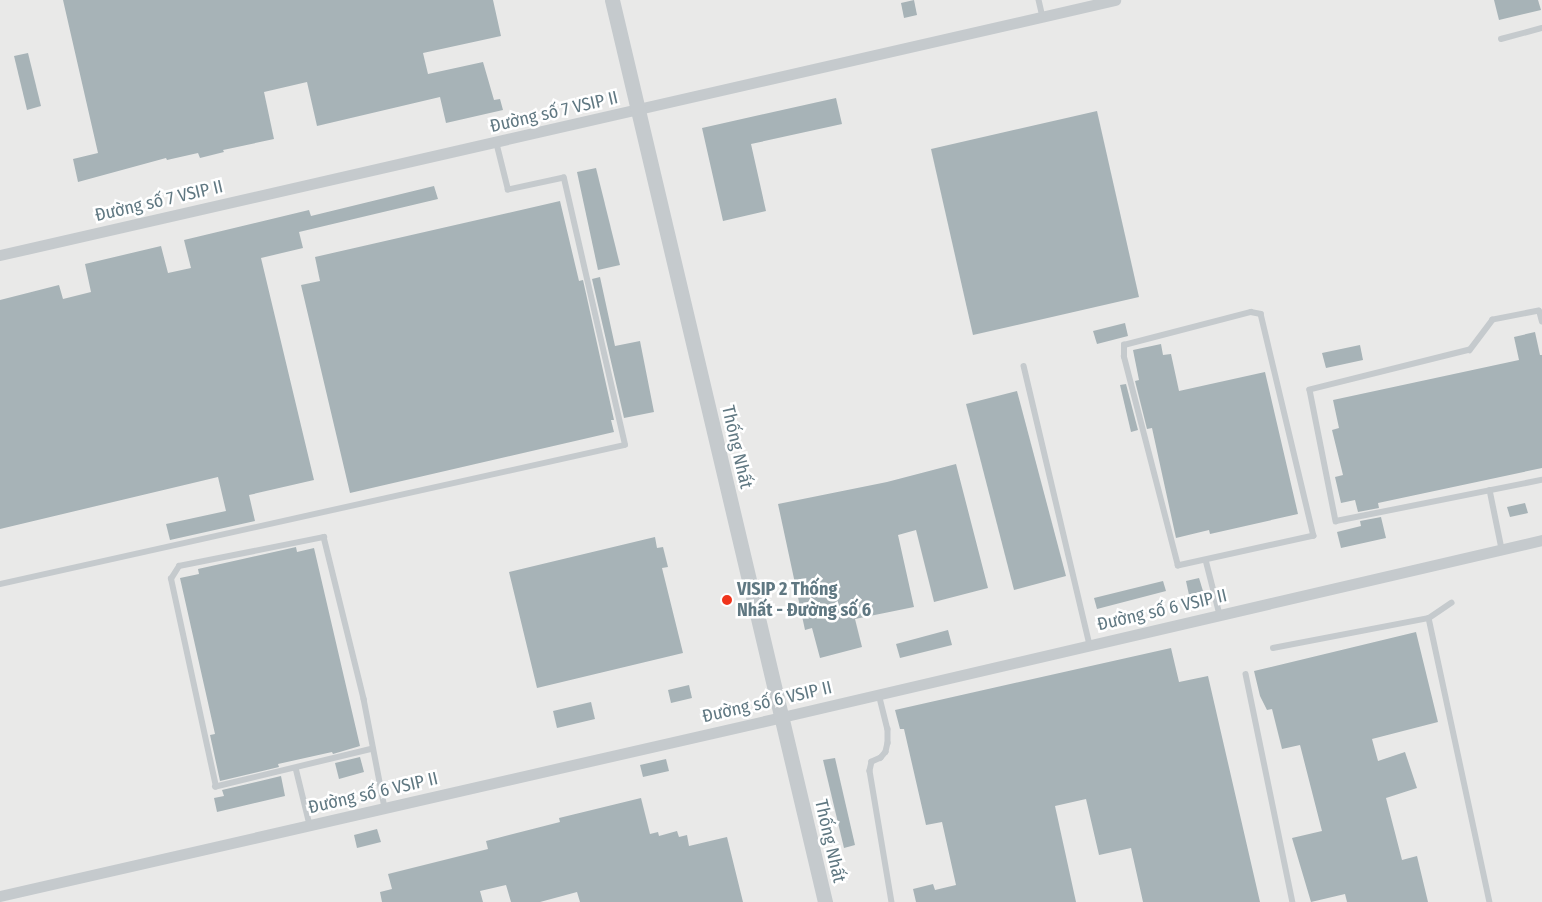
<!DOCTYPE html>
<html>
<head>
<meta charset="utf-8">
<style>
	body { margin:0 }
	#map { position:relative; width:1542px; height:902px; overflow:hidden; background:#f8f8f5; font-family:"Fira Sans Condensed",sans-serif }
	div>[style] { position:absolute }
	.built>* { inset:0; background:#e9e9e8 }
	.building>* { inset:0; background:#a7b3b7 }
	.service>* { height:5.5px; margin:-2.75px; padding:0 2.75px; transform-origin:2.75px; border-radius:2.75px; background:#c5cacd }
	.minor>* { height:11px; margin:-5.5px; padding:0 5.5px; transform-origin:5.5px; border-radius:5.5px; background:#c5cacd }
	.tertiary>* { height:15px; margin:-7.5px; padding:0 7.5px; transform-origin:7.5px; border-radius:7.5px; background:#c5cacd }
	.dots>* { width:14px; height:14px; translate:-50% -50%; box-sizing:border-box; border:2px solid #fff; border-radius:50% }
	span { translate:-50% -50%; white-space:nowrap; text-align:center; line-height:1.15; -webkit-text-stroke:5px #fff; paint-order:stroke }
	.street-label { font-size:18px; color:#607882 }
	.poi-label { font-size:18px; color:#607882; font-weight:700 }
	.left { translate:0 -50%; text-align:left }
</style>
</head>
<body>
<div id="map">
	<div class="built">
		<div style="clip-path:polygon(0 0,1542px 0,1542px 902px,0 902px)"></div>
	</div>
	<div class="building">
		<div style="clip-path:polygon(63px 0,493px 0,501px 36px,423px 53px,428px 74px,483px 62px,494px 100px,500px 99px,503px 110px,446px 123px,440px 97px,317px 126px,307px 82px,264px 92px,274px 139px,223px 150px,224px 152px,200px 158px,198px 153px,167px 160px,166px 158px,78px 182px,73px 159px,98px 153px)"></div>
		<div style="clip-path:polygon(914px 0,917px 15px,904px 18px,901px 3px)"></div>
		<div style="clip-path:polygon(1494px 0,1538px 0,1541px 10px,1499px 20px)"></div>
		<div style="clip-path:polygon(28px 53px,41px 106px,27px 110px,14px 56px)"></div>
		<div style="clip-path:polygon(836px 98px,842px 124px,751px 144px,766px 211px,723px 221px,702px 128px)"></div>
		<div style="clip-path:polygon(1097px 111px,1139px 297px,973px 335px,931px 149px)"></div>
		<div style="clip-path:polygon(596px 168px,620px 265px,598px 270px,577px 172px)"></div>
		<div style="clip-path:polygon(434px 186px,438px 199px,299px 232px,303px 248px,261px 258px,314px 480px,249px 495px,255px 521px,170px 540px,166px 524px,226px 511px,218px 477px,0 529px,0 300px,59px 285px,63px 299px,91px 292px,85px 264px,161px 246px,168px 273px,191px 268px,184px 240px,309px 210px,311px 216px)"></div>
		<div style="clip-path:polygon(560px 201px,579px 281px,583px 280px,614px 420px,611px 420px,614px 432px,350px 493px,301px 285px,320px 281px,315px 257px)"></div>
		<div style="clip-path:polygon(600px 277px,615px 346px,640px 341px,654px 412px,624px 418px,592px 279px)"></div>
		<div style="clip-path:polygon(1125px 323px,1128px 336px,1097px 344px,1093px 331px)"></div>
		<div style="clip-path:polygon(1535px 332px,1540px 355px,1542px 355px,1542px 468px,1378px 503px,1379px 508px,1358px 512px,1355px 500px,1341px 503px,1335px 477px,1343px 475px,1332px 430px,1339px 428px,1333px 400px,1519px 360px,1514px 337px)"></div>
		<div style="clip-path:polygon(1161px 344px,1163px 355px,1171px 354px,1179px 391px,1265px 372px,1298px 514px,1210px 534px,1209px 530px,1176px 538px,1152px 428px,1147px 429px,1135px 381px,1139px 380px,1133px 350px)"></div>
		<div style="clip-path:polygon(1360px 345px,1363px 360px,1326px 368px,1322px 353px)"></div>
		<div style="clip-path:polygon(1126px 384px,1138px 430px,1131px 432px,1120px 385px)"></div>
		<div style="clip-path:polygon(1017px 391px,1066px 576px,1014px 590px,966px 404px)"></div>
		<div style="clip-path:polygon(956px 464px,988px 588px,934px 602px,916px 530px,898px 535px,914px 607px,855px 619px,862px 647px,820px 658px,812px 628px,805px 630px,778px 504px,887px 482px)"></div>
		<div style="clip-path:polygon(1525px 503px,1528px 513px,1510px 517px,1507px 507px)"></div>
		<div style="clip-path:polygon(1381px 517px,1386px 538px,1341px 548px,1337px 532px,1361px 526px,1360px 521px)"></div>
		<div style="clip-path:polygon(655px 537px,657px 548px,663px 547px,668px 567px,662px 568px,683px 653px,537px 688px,509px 572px)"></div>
		<div style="clip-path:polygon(296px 547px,297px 552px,314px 548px,360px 746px,333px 754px,332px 752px,278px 764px,279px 767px,220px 781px,210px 735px,215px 734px,180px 578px,199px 574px,198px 569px)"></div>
		<div style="clip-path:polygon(1199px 578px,1203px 591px,1189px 595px,1186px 581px)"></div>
		<div style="clip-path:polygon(1163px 581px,1166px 591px,1097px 609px,1094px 598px)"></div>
		<div style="clip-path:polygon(948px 630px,952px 645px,900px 658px,896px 644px)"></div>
		<div style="clip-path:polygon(1416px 632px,1438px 722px,1372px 739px,1378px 761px,1405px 752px,1417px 788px,1386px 798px,1402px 860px,1417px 856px,1428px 902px,1347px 902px,1345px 894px,1311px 902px,1292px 838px,1322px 831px,1300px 745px,1282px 749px,1272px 709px,1267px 710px,1260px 696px,1254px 671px)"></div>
		<div style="clip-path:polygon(1171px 648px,1179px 682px,1208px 676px,1260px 902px,1143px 902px,1131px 848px,1099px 855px,1086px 799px,1055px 806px,1076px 902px,916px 902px,913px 889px,933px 884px,935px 890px,956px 885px,942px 822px,926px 825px,904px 729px,900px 729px,895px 710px)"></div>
		<div style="clip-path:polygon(689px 685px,692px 698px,671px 703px,668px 690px)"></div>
		<div style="clip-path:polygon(591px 702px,595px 719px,557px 728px,553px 711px)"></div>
		<div style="clip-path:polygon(360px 757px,364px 772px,339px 779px,335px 763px)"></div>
		<div style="clip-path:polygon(835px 758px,855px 845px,844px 848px,823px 760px)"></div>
		<div style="clip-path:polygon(666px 759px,669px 771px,643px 777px,640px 765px)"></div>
		<div style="clip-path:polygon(281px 776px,285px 796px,217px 812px,214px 798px,224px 796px,222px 790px)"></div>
		<div style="clip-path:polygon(641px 798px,650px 834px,658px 832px,659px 836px,677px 831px,679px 837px,687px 835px,689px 846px,727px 837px,743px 902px,580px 902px,577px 892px,540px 902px,511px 902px,506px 885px,480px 891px,483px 902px,382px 902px,380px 892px,392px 889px,388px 874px,488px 849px,486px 841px,560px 822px,559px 818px)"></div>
		<div style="clip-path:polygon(377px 829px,381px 842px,357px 848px,354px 835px)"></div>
	</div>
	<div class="service">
		<div style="left:1039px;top:0;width:17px;rotate:77deg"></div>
		<div style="left:1501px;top:39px;width:42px;rotate:-15deg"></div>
		<div style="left:1251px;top:312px;width:10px;rotate:11deg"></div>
		<div style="left:1261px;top:314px;width:228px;rotate:76.6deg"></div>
		<div style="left:1314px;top:536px;width:139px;rotate:167.6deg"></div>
		<div style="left:1178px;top:566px;width:216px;rotate:-104.5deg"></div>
		<div style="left:1124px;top:357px;width:12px;rotate:-90deg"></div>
		<div style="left:1124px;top:345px;width:131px;rotate:-14.6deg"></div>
		<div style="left:1542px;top:322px;width:11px;rotate:-105deg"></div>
		<div style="left:1539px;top:311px;width:47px;rotate:168.9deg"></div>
		<div style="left:1493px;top:320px;width:38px;rotate:127deg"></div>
		<div style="left:1470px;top:350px;width:165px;rotate:166deg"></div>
		<div style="left:1310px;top:390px;width:134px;rotate:78.8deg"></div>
		<div style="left:1336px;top:521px;width:210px;rotate:-11.3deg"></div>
		<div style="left:1024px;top:366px;width:287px;rotate:76.7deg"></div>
		<div style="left:1490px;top:490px;width:60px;rotate:78.5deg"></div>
		<div style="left:1206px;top:560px;width:57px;rotate:75.7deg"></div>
		<div style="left:0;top:584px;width:640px;rotate:-12.54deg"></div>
		<div style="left:625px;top:445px;width:274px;rotate:-102.9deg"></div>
		<div style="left:564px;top:178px;width:57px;rotate:167.9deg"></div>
		<div style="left:508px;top:190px;width:49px;rotate:-104deg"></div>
		<div style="left:1429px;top:618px;width:290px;rotate:77.9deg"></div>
		<div style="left:1273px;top:648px;width:159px;rotate:-10.9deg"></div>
		<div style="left:1429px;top:618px;width:27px;rotate:-34deg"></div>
		<div style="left:1246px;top:674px;width:233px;rotate:78.4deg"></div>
		<div style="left:879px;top:694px;width:36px;rotate:76deg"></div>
		<div style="left:888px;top:729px;width:14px;rotate:90deg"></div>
		<div style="left:888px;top:743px;width:9px;rotate:103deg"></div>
		<div style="left:886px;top:752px;width:8px;rotate:130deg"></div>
		<div style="left:881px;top:758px;width:10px;rotate:156deg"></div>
		<div style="left:872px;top:762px;width:9px;rotate:103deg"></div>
		<div style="left:870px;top:771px;width:133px;rotate:80.5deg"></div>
		<div style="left:373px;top:749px;width:162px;rotate:166.4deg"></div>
		<div style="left:216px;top:787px;width:213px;rotate:-102.2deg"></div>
		<div style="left:171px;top:579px;width:15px;rotate:-58deg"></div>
		<div style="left:179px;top:566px;width:148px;rotate:-11.3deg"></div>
		<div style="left:324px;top:537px;width:167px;rotate:76.1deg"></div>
		<div style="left:364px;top:699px;width:111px;rotate:79.1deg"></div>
		<div style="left:296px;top:768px;width:59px;rotate:76.2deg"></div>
	</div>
	<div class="minor">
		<div style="left:0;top:255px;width:1144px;rotate:-12.88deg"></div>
		<div style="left:0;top:896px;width:802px;rotate:-12.89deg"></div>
		<div style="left:782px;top:717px;width:780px;rotate:-13.11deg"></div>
	</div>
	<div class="tertiary">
		<div style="left:612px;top:0;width:927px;rotate:76.71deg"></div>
	</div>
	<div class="dots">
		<div style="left:727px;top:600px;background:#f0341c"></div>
	</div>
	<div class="street-label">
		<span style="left:554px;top:112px;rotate:-13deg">Đường số 7 VSIP II</span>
		<span style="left:159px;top:201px;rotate:-13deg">Đường số 7 VSIP II</span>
		<span style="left:737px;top:447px;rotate:77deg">Thống Nhất</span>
		<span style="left:1162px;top:610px;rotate:-13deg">Đường số 6 VSIP II</span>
		<span style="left:767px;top:702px;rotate:-13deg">Đường số 6 VSIP II</span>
		<span style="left:373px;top:793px;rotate:-13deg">Đường số 6 VSIP II</span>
		<span style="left:830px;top:841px;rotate:77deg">Thống Nhất</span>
	</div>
	<div class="poi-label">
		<span class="left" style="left:737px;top:600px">VISIP 2 Thống<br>Nhất - Đường số 6</span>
	</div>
</div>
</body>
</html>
